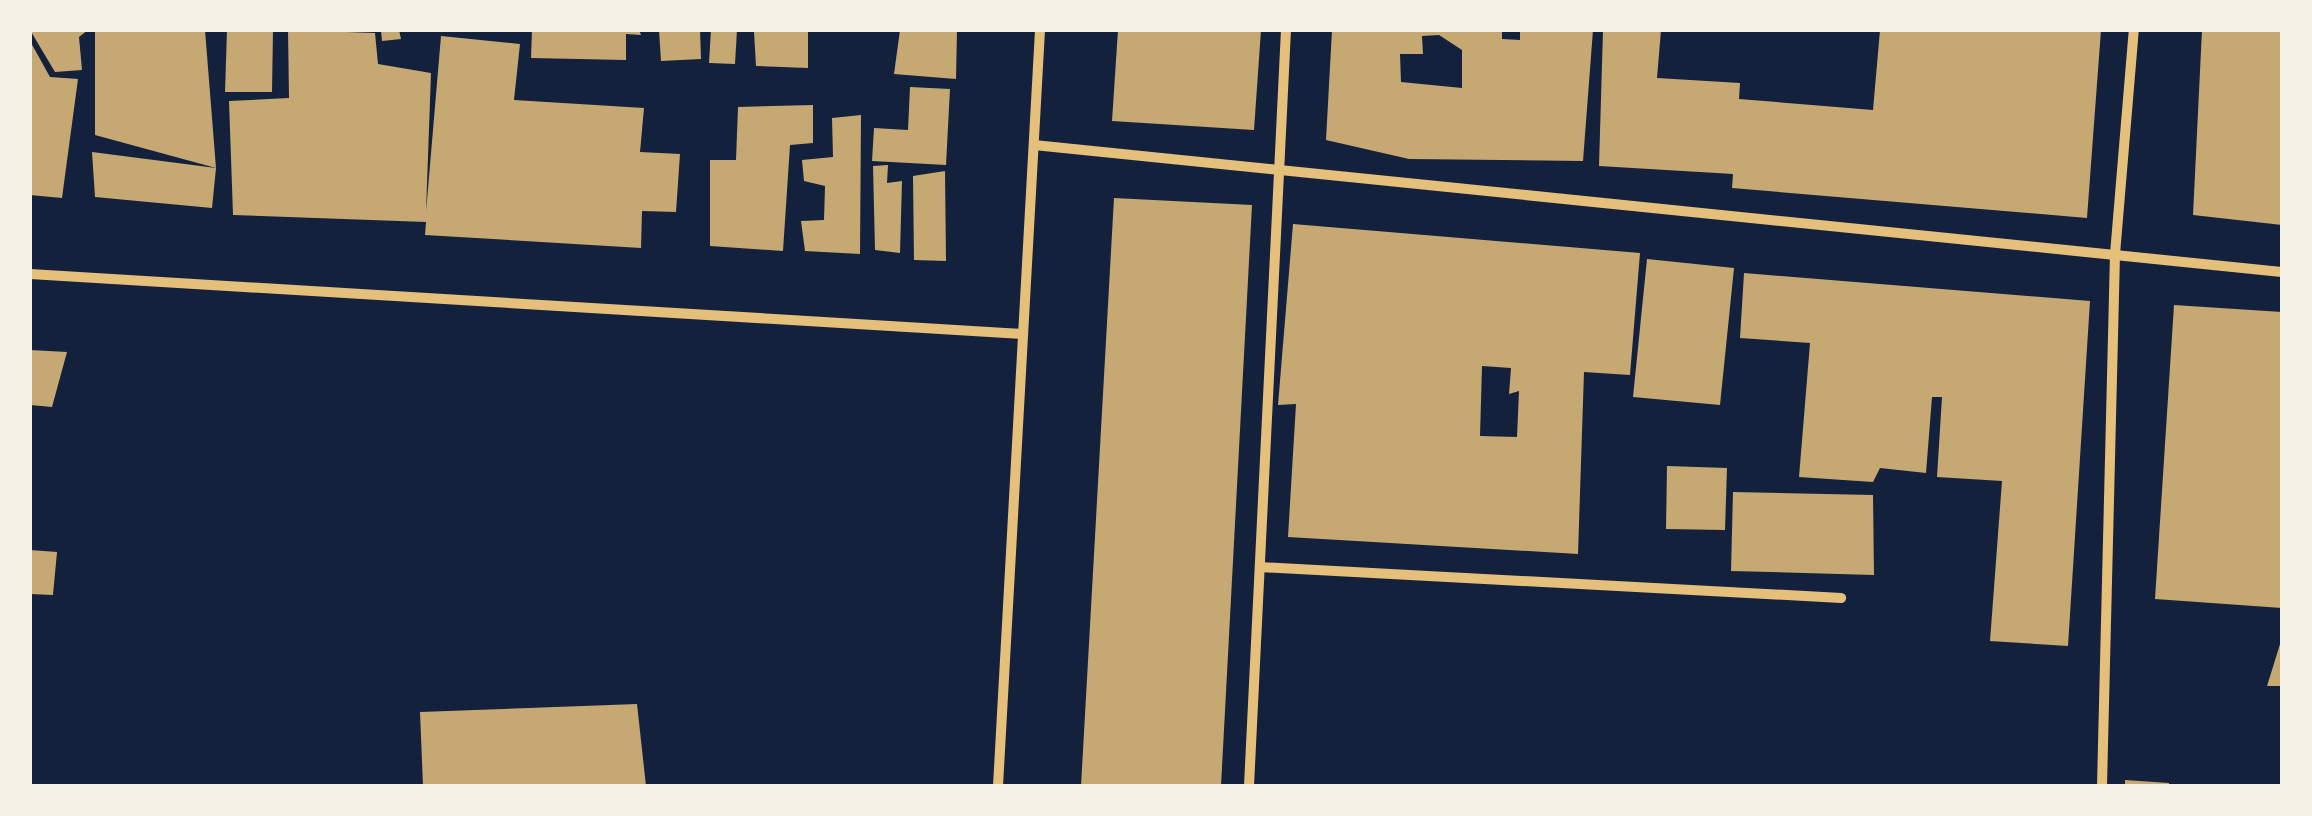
<!DOCTYPE html>
<html>
<head>
<meta charset="utf-8">
<style>
	body { margin:0 }
	#map { position:relative; width:2312px; height:816px; overflow:hidden; background:#14213d; font-family:Georgia,serif }
	div>[style] { position:absolute }
	.building>* { inset:0; background:#c6a872 }
	.minor>* { height:10px; margin:-5px; padding:0 5px; transform-origin:5px; border-radius:5px; background:#e5c07b }
	span { translate:-50% -50%; white-space:nowrap; text-align:center; line-height:1.15; -webkit-text-stroke:10px #f6f1e7; paint-order:stroke }
	.frame { position:absolute; inset:0; border:32px solid #f6f1e7; pointer-events:none }
</style>
</head>
<body>
<div id="map">
	<div class="building">
		<div style="clip-path:polygon(30px 30px,88px 30px,79px 37px,82px 70px,55px 72px)"></div>
		<div style="clip-path:polygon(95px 30px,205px 30px,216px 168px,95px 135px)"></div>
		<div style="clip-path:polygon(227px 30px,273px 30px,272px 92px,225px 92px)"></div>
		<div style="clip-path:polygon(288px 30px,375px 33px,378px 64px,431px 73px,426px 212px,441px 36px,520px 44px,514px 100px,644px 108px,640px 152px,680px 154px,676px 212px,642px 211px,641px 248px,425px 235px,426px 222px,233px 215px,229px 101px,289px 98px)"></div>
		<div style="clip-path:polygon(381px 30px,399px 30px,401px 39px,382px 41px)"></div>
		<div style="clip-path:polygon(532px 30px,639px 30px,641px 35px,626px 34px,626px 60px,531px 58px)"></div>
		<div style="clip-path:polygon(659px 30px,700px 30px,701px 59px,661px 61px)"></div>
		<div style="clip-path:polygon(711px 30px,737px 30px,735px 64px,709px 63px)"></div>
		<div style="clip-path:polygon(900px 30px,957px 30px,956px 79px,894px 74px)"></div>
		<div style="clip-path:polygon(1118px 30px,1261px 30px,1254px 130px,1112px 121px)"></div>
		<div style="clip-path:polygon(evenodd,1332px 30px,1502px 30px,1502px 39px,1520px 40px,1520px 30px,1593px 30px,1583px 161px,1409px 159px,1326px 140px,1332px 30px,1439px 35px,1462px 50px,1462px 88px,1401px 82px,1400px 54px,1423px 54px,1422px 36px,1439px 35px)"></div>
		<div style="clip-path:polygon(1603px 30px,1661px 30px,1657px 78px,1740px 83px,1739px 99px,1873px 110px,1880px 30px,2101px 30px,2087px 218px,1732px 188px,1733px 174px,1599px 166px)"></div>
		<div style="clip-path:polygon(2202px 30px,2282px 30px,2282px 225px,2193px 215px)"></div>
		<div style="clip-path:polygon(808px 31px,808px 68px,756px 66px,754px 32px)"></div>
		<div style="clip-path:polygon(30px 41px,50px 77px,78px 79px,62px 198px,30px 195px)"></div>
		<div style="clip-path:polygon(910px 87px,950px 89px,946px 165px,872px 161px,874px 128px,908px 130px)"></div>
		<div style="clip-path:polygon(813px 105px,813px 143px,790px 145px,783px 251px,710px 246px,710px 160px,736px 160px,738px 107px)"></div>
		<div style="clip-path:polygon(861px 115px,860px 254px,805px 251px,801px 221px,824px 220px,825px 186px,804px 181px,802px 160px,833px 157px,832px 118px)"></div>
		<div style="clip-path:polygon(92px 152px,216px 168px,212px 208px,95px 197px)"></div>
		<div style="clip-path:polygon(888px 165px,887px 183px,902px 181px,900px 253px,875px 250px,873px 166px)"></div>
		<div style="clip-path:polygon(945px 171px,946px 261px,914px 260px,913px 176px)"></div>
		<div style="clip-path:polygon(1114px 198px,1252px 205px,1221px 786px,1081px 786px)"></div>
		<div style="clip-path:polygon(evenodd,1293px 224px,1640px 253px,1630px 375px,1584px 372px,1578px 554px,1288px 537px,1296px 404px,1278px 405px,1293px 224px,1482px 366px,1511px 368px,1509px 394px,1519px 391px,1517px 437px,1480px 436px,1482px 366px)"></div>
		<div style="clip-path:polygon(1647px 259px,1734px 268px,1720px 405px,1633px 397px)"></div>
		<div style="clip-path:polygon(1744px 273px,2090px 301px,2068px 646px,1990px 641px,2002px 481px,1937px 477px,1942px 397px,1932px 397px,1926px 473px,1880px 468px,1873px 482px,1799px 477px,1810px 343px,1740px 338px)"></div>
		<div style="clip-path:polygon(2174px 305px,2282px 312px,2282px 608px,2155px 599px)"></div>
		<div style="clip-path:polygon(30px 350px,67px 352px,52px 407px,30px 405px)"></div>
		<div style="clip-path:polygon(1667px 466px,1727px 468px,1725px 530px,1666px 529px)"></div>
		<div style="clip-path:polygon(1733px 492px,1873px 495px,1874px 575px,1731px 571px)"></div>
		<div style="clip-path:polygon(30px 550px,57px 552px,53px 595px,30px 594px)"></div>
		<div style="clip-path:polygon(2281px 641px,2282px 686px,2267px 686px)"></div>
		<div style="clip-path:polygon(637px 704px,646px 786px,423px 786px,420px 712px)"></div>
		<div style="clip-path:polygon(2125px 780px,2169px 783px,2169px 786px,2125px 786px)"></div>
	</div>
	<div class="minor">
		<div style="left:1034px;top:145px;width:1254px;rotate:5.81deg"></div>
		<div style="left:30px;top:274px;width:995px;rotate:3.46deg"></div>
		<div style="left:1260px;top:567px;width:582px;rotate:3.05deg"></div>
		<div style="left:998px;top:786px;width:757px;rotate:-86.82deg"></div>
		<div style="left:1249px;top:786px;width:757px;rotate:-87.2deg"></div>
		<div style="left:2102px;top:786px;width:532px;rotate:-88.6deg"></div>
		<div style="left:2115px;top:254px;width:225px;rotate:-85.2deg"></div>
	</div>
	<div class="frame"></div>
</div>
</body>
</html>
